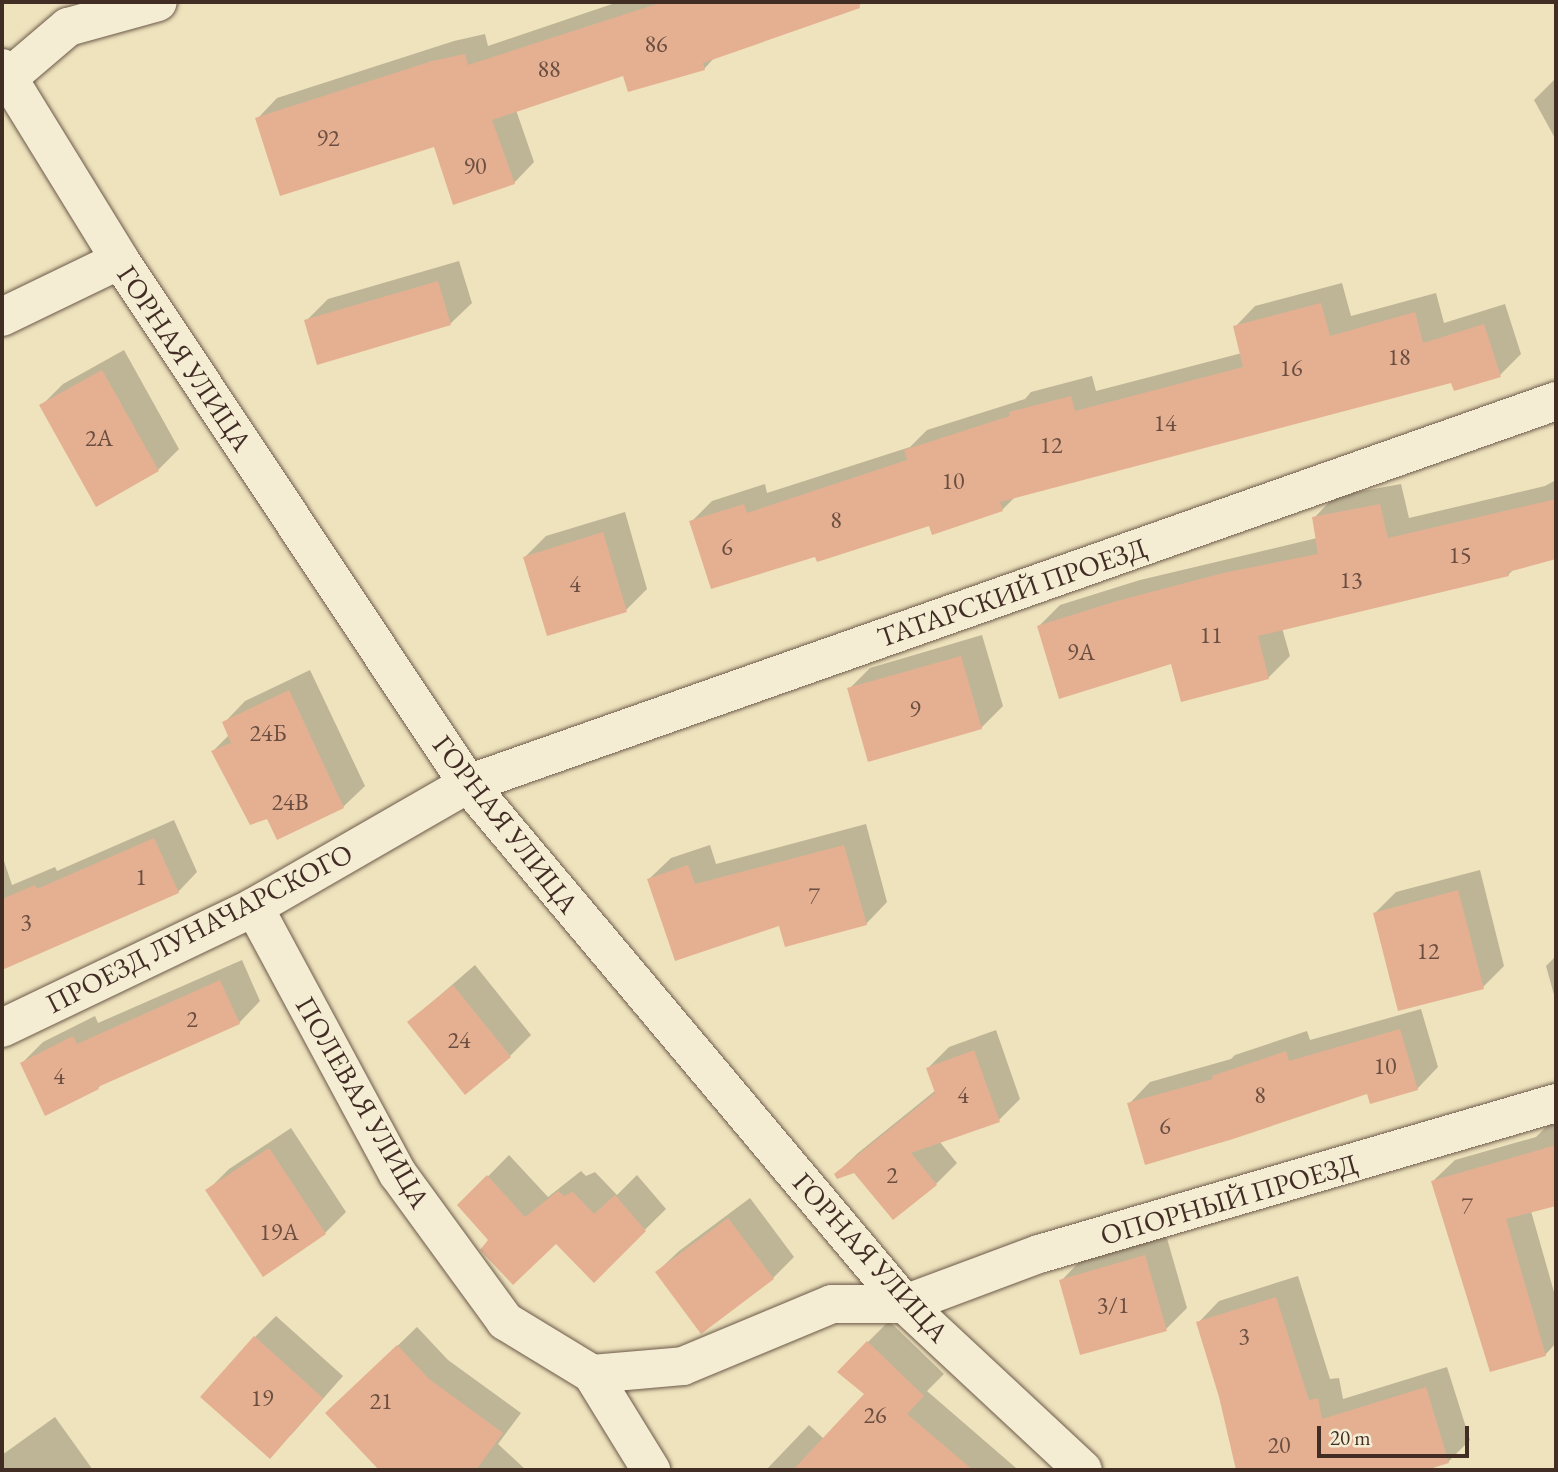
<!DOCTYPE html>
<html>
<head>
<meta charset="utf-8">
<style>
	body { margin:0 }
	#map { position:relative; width:1558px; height:1472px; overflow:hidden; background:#eee3bd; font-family:"EB Garamond",serif }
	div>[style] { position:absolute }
	.shadow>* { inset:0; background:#0003 }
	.building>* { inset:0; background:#e5b092 }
	.roads { filter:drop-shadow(0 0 2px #6d5a4a) drop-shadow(0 0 2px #6d5a4a) }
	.minor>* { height:38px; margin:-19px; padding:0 19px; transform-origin:19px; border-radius:19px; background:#f4edd4 }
	.tertiary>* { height:38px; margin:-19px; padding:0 19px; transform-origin:19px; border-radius:19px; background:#f4edd4 }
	span { translate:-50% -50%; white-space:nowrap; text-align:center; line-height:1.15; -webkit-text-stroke:5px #f4edd4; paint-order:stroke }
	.number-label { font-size:24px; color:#6b4e40 }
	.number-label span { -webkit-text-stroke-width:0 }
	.street-label { font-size:28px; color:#422d24 }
	.frame { position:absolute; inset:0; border:4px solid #422d24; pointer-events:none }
	.scale { position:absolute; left:1317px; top:1426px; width:152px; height:32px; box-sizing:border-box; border:4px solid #422d24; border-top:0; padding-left:9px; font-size:21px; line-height:24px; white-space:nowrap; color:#422d24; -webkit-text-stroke:5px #f4edd4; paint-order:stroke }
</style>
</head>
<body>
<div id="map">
	<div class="shadow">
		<div style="clip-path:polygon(618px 2px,867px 2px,716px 56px,704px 69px,624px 74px,516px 110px,534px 162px,514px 183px,435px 144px,257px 119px,277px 98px,454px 41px,485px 34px,488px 46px)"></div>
		<div style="clip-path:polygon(1556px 78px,1556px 140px,1534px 100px)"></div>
		<div style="clip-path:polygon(459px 261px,472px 303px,450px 324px,306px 321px,328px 299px)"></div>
		<div style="clip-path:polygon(1342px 283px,1351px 316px,1436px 293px,1444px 323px,1505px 304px,1521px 354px,1500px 375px,1452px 381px,1016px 496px,1002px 510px,930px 523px,816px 555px,691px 522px,712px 501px,765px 484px,767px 493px,910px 447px,927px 430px,1025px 399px,1031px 392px,1092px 376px,1096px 391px,1242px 353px,1235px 327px,1255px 306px)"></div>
		<div style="clip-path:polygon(124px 350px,179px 449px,158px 470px,42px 405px,63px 384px)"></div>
		<div style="clip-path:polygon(1556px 480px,1556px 558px,1514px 569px,1508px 575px,1282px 628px,1290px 656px,1268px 678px,1173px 662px,1039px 626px,1060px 605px,1140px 580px,1317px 538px,1314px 518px,1335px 496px,1401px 484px,1409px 518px,1545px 486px)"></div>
		<div style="clip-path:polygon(625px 512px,647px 589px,626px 610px,525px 557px,546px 536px)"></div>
		<div style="clip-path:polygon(982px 635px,1003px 706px,981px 728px,849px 689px,870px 668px)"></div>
		<div style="clip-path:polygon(310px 670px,365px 786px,343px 807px,268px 817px,213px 751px,229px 735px,224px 723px,245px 701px)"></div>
		<div style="clip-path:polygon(174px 820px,197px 872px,178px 892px,2px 968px,2px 855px,12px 885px,55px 867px,57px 871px)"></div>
		<div style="clip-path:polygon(866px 824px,887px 902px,866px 924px,649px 879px,671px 858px,710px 845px,716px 864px)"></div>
		<div style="clip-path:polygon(1480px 870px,1504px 966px,1483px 987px,1375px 913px,1396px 892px)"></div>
		<div style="clip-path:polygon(1556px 956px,1556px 1002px,1546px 966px)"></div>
		<div style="clip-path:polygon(242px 960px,260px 1001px,239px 1023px,103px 1083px,98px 1088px,22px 1063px,43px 1042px,95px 1016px,98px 1023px)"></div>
		<div style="clip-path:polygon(475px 965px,531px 1035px,510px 1056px,409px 1022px)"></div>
		<div style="clip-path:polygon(1421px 1009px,1438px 1067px,1417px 1089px,1129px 1104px,1150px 1082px,1231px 1059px,1235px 1055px,1307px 1031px,1310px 1040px)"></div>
		<div style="clip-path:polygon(996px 1030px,1020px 1099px,999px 1120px,939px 1141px,957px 1163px,936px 1184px,855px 1171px,836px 1174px,858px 1153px,936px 1090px,928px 1068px,949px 1047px)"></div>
		<div style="clip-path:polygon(1556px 1121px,1556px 1205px,1531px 1211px,1556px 1299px,1556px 1343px,1545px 1355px,1433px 1181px,1455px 1160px,1536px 1137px,1550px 1123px)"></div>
		<div style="clip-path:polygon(291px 1128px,346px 1212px,325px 1233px,208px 1190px,229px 1169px)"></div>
		<div style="clip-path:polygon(509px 1155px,548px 1197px,581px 1171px,586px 1176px,595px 1172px,617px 1195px,637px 1175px,666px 1209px,594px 1280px,556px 1242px,460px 1205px)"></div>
		<div style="clip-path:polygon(750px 1198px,794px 1257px,773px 1278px,657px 1272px,679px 1251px)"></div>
		<div style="clip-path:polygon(1166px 1235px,1187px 1308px,1166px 1329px,1061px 1281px,1082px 1259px)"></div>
		<div style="clip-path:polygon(1298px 1276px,1330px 1379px,1339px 1378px,1343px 1399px,1447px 1367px,1470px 1440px,1448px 1462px,1420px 1470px,1237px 1470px,1220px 1397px,1198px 1323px,1219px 1301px)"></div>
		<div style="clip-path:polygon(276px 1316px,343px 1376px,291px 1435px,255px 1337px)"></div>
		<div style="clip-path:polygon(889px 1321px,944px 1374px,927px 1391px,1016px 1468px,1014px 1470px,876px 1470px,861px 1457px,868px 1342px)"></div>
		<div style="clip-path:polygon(417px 1327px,448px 1360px,521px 1413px,498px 1444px,526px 1470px,382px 1470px,328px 1413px)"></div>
		<div style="clip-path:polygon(55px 1417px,93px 1470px,2px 1470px,2px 1455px)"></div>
		<div style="clip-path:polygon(809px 1425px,850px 1463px,844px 1470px,766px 1470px)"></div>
	</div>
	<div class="building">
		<div style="clip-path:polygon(663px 2px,859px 2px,860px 8px,703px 63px,705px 70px,628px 92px,623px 76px,492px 120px,515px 184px,453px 205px,434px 147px,280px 196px,255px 118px,432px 61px,465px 54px,468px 65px)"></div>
		<div style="clip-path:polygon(438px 281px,451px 325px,317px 365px,304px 320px)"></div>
		<div style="clip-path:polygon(1321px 303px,1330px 336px,1415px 312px,1423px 343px,1484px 324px,1501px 377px,1454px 391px,1451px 383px,1000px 502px,1003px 511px,932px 535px,929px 526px,817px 562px,815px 557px,711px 589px,689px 521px,744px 504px,747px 513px,907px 460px,904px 450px,1010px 416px,1009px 412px,1071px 396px,1075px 411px,1243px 367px,1233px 326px)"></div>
		<div style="clip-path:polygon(102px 370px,159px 471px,96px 507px,39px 405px)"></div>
		<div style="clip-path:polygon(1556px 499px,1556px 559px,1508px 572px,1509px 576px,1258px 636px,1269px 679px,1181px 702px,1171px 664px,1059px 699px,1037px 626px,1117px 601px,1223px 573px,1318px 554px,1312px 517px,1380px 504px,1388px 538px)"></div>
		<div style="clip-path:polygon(603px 532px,627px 612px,547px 636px,523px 557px)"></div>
		<div style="clip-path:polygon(961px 656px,982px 729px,868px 762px,847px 688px)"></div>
		<div style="clip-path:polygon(289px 690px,344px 808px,277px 840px,267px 819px,250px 825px,211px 751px,231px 743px,222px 722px)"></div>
		<div style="clip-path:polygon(154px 838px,179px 893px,2px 970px,2px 899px,35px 885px,37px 889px)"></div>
		<div style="clip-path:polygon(844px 845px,867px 925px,785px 947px,779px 926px,675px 961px,647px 879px,688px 865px,695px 884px)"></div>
		<div style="clip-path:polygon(1458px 890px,1484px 989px,1398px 1011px,1373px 913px)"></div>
		<div style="clip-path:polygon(220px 980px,240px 1024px,98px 1087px,99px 1089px,45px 1116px,20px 1063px,73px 1036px,77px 1044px)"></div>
		<div style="clip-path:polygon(453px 985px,511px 1057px,465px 1095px,407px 1022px)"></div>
		<div style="clip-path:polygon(1400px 1029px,1418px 1090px,1370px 1104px,1367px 1094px,1233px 1139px,1145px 1165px,1127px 1103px,1213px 1079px,1212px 1076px,1286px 1051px,1289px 1061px)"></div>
		<div style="clip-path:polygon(974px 1050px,1000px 1122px,911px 1153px,937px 1185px,893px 1220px,854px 1173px,837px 1179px,834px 1174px,935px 1093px,926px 1068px)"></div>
		<div style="clip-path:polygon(1556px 1145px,1556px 1206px,1506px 1219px,1546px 1356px,1490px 1372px,1431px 1181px)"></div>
		<div style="clip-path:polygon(269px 1148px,326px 1234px,263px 1277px,205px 1190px)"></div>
		<div style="clip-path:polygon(487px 1175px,525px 1217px,558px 1191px,564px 1196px,573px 1192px,594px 1214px,615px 1195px,646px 1231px,594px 1283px,556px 1244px,513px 1285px,480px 1250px,488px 1240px,457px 1205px)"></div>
		<div style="clip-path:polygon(728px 1218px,774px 1279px,701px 1334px,655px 1272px)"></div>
		<div style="clip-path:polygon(1145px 1255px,1167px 1331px,1080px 1355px,1059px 1280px)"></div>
		<div style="clip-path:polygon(1276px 1297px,1309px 1400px,1318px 1398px,1322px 1419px,1426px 1387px,1449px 1463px,1426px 1470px,1236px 1470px,1219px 1397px,1196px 1322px)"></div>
		<div style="clip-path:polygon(254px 1336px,323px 1398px,270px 1459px,200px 1397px)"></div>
		<div style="clip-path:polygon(867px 1341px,924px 1396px,907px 1414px,973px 1470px,793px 1470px,864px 1394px,837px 1372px)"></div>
		<div style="clip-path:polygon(397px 1345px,429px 1379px,503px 1433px,476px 1470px,379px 1470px,325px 1413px)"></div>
	</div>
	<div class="roads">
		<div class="minor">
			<div style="left:8px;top:78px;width:79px;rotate:-40.4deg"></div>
			<div style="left:68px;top:27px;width:93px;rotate:-15.5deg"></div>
			<div style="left:2px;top:317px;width:131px;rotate:-25.8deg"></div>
			<div style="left:254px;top:907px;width:303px;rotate:61.7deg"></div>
			<div style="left:398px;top:1174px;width:182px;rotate:53.9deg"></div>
			<div style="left:505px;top:1321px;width:102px;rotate:31.3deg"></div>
			<div style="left:592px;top:1374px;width:113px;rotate:58.4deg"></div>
			<div style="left:2px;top:1028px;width:280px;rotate:-25.6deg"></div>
			<div style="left:254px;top:907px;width:247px;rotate:-29.9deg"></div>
			<div style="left:468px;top:784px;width:1153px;rotate:-19.39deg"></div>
			<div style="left:592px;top:1374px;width:91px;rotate:-5deg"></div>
			<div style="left:683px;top:1366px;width:161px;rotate:-22.6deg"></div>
			<div style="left:832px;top:1304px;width:73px"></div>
			<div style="left:905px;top:1304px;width:143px;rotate:-20.5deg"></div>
			<div style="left:1039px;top:1254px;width:539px;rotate:-16.28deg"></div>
		</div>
		<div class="tertiary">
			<div style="left:2px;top:68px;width:225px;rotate:58.4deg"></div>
			<div style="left:120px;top:260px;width:629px;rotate:56.41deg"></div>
			<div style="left:468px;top:784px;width:679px;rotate:49.96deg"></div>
			<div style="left:905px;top:1304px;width:243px;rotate:43deg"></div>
		</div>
	</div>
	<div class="number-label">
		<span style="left:656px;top:44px">86</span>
		<span style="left:549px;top:69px">88</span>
		<span style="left:328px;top:138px">92</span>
		<span style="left:475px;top:166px">90</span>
		<span style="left:1399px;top:357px">18</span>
		<span style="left:1291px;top:368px">16</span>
		<span style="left:1165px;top:423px">14</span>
		<span style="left:99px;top:438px">2А</span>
		<span style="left:1051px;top:445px">12</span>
		<span style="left:953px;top:481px">10</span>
		<span style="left:836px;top:520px">8</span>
		<span style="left:727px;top:547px">6</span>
		<span style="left:1460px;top:555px">15</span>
		<span style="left:1351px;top:580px">13</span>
		<span style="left:575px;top:584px">4</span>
		<span style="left:1211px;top:635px">11</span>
		<span style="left:1081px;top:652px">9А</span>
		<span style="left:915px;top:709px">9</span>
		<span style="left:268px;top:733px">24Б</span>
		<span style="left:290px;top:802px">24В</span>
		<span style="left:141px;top:877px">1</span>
		<span style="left:814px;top:896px">7</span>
		<span style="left:26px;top:922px">3</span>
		<span style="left:1428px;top:951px">12</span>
		<span style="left:192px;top:1019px">2</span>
		<span style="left:459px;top:1040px">24</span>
		<span style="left:1385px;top:1066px">10</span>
		<span style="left:59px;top:1076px">4</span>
		<span style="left:963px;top:1095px">4</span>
		<span style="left:1260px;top:1095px">8</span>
		<span style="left:1165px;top:1126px">6</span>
		<span style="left:892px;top:1175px">2</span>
		<span style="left:1467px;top:1206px">7</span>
		<span style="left:279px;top:1232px">19А</span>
		<span style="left:1113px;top:1305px">3/1</span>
		<span style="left:1244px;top:1336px">3</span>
		<span style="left:262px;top:1398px">19</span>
		<span style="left:381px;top:1401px">21</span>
		<span style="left:875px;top:1415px">26</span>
		<span style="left:1279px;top:1445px">20</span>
	</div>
	<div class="street-label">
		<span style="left:185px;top:358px;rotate:56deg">ГОРНАЯ УЛИЦА</span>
		<span style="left:1012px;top:592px;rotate:-19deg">ТАТАРСКИЙ ПРОЕЗД</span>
		<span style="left:506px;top:824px;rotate:52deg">ГОРНАЯ УЛИЦА</span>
		<span style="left:199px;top:928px;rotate:-27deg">ПРОЕЗД ЛУНАЧАРСКОГО</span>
		<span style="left:363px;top:1102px;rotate:60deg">ПОЛЕВАЯ УЛИЦА</span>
		<span style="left:1229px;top:1199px;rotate:-16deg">ОПОРНЫЙ ПРОЕЗД</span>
		<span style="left:871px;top:1257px;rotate:48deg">ГОРНАЯ УЛИЦА</span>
	</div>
	<div class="frame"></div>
	<div class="scale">20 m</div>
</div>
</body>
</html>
